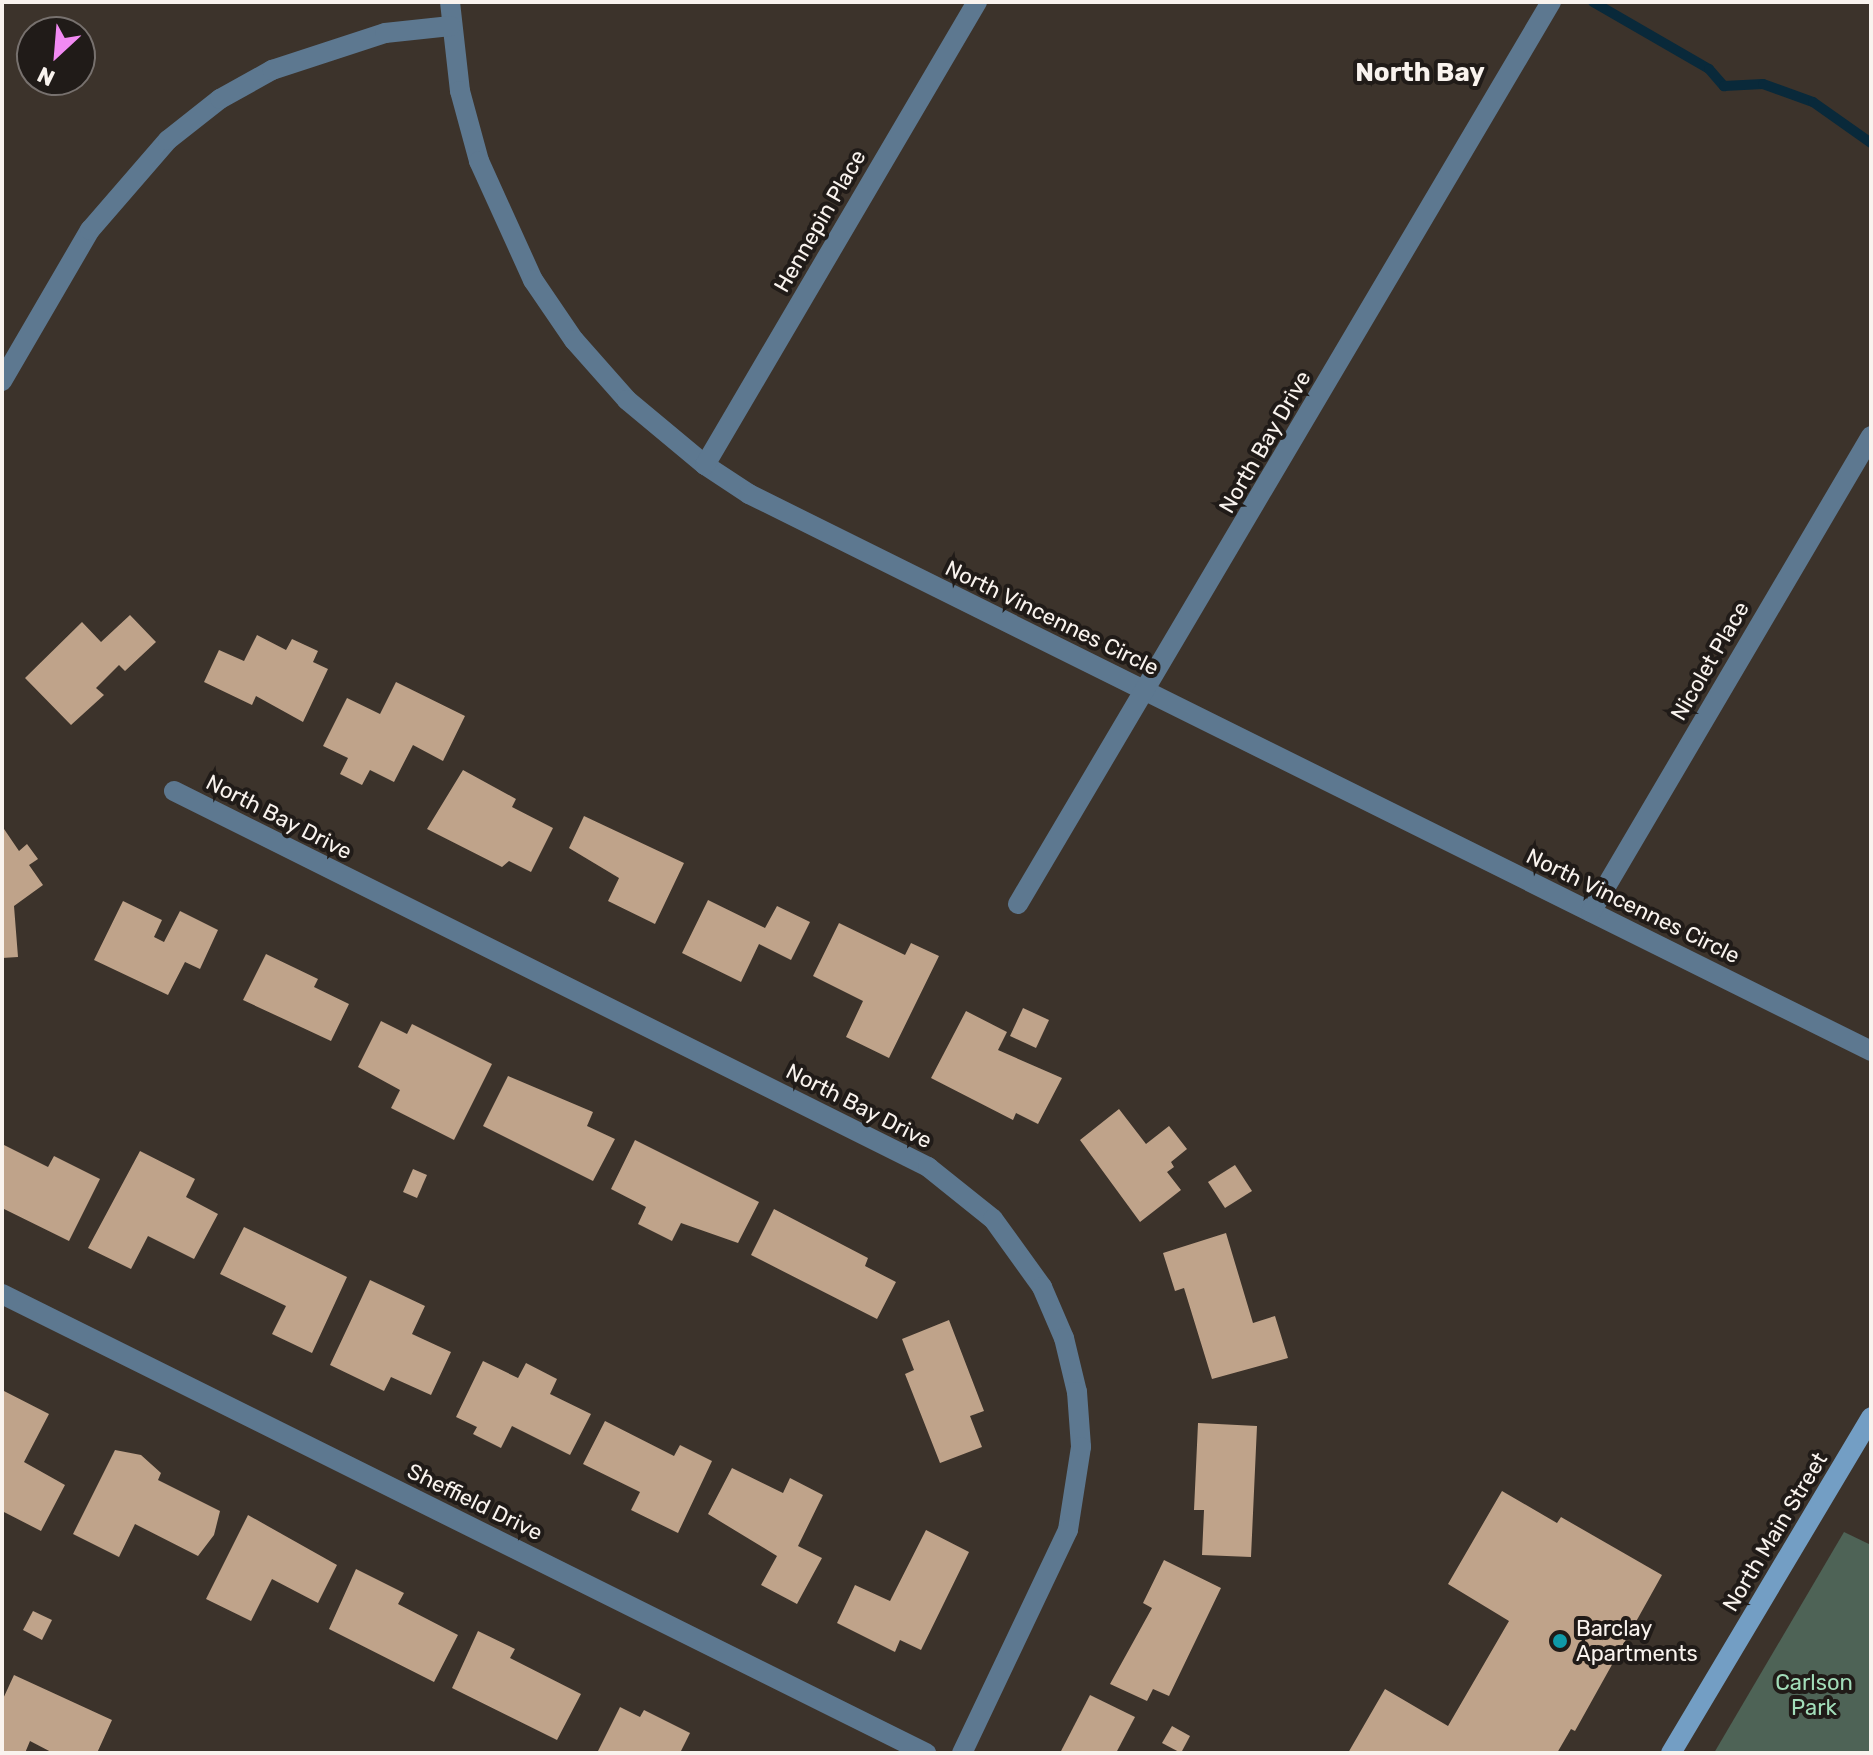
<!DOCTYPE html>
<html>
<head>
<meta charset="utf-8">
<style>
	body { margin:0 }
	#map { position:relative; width:1873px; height:1755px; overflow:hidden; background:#3c332b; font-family:Rubik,sans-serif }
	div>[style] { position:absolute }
	.green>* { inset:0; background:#4e6356 }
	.stream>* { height:10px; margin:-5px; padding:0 5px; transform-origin:5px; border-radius:5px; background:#09293a }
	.building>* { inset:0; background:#bfa38a }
	.minor>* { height:20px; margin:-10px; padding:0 10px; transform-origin:10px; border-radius:10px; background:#5d7890 }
	.secondary>* { height:20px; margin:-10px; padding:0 10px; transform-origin:10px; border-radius:10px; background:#739ec4 }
	.dots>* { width:22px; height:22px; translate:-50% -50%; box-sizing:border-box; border:4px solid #201b18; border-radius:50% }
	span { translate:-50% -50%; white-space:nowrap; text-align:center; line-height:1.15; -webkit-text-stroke:8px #201b18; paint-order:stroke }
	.street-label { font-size:22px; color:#f9f3ee }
	.poi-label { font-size:22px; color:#f9f3ee }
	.left { translate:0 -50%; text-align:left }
	.park-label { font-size:22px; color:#a2ddb9 }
	.quarter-label { font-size:26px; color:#f9f3ee; font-weight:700 }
	.frame { position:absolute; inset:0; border:4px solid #f9f3ee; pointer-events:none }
	.north { position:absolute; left:16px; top:16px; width:80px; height:80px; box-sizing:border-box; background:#201b18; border:2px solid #77716e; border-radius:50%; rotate:206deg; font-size:22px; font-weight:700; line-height:32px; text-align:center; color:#f9f3ee }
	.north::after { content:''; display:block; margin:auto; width:28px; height:36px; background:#f28af3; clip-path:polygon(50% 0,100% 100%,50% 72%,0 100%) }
</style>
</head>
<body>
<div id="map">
	<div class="green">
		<div style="clip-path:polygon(1844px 1532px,1871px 1545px,1871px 1753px,1714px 1753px)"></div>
	</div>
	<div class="stream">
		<div style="left:1593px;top:2px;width:134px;rotate:30deg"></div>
		<div style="left:1709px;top:69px;width:23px;rotate:49deg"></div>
		<div style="left:1724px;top:86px;width:39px;rotate:-3deg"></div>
		<div style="left:1763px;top:84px;width:53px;rotate:19.8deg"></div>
		<div style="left:1813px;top:102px;width:71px;rotate:35.3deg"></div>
	</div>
	<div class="building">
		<div style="clip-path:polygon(130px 615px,156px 642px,125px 671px,119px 665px,96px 688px,104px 695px,71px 725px,25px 678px,82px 622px,101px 642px)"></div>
		<div style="clip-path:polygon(257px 635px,286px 650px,292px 639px,318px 651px,313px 662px,328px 669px,303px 722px,256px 696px,252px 705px,204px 682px,219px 650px,244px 661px)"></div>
		<div style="clip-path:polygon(396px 682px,465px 716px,443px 761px,413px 745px,394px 782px,370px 770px,362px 785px,340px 774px,348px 758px,323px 746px,347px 698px,380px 714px)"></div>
		<div style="clip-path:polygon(463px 770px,516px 799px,512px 807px,553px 828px,531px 872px,509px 861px,502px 867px,427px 829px)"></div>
		<div style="clip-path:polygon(584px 816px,684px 863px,655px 924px,608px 901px,619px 878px,569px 848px)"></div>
		<div style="clip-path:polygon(2px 826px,19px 851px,27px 844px,38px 859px,29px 865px,43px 885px,14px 906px,18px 957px,2px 958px)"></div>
		<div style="clip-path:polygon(708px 900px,765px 928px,777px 906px,810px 922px,791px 960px,759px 944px,741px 982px,682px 953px)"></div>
		<div style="clip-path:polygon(123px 901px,162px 920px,154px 937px,164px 942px,180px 911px,218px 930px,200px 969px,185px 962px,168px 995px,94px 960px)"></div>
		<div style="clip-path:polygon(839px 923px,905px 955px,911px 943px,939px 956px,889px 1058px,846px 1037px,863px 1001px,813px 976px)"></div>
		<div style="clip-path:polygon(266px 954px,318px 979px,314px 987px,349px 1004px,331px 1041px,243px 1000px)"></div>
		<div style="clip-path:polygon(1023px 1008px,1049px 1020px,1036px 1048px,1010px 1036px)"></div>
		<div style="clip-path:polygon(966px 1011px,1007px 1032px,998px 1050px,1062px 1078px,1038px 1124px,1016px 1113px,1013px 1120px,931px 1078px)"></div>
		<div style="clip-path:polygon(381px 1021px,407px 1034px,412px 1024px,492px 1064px,454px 1140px,391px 1108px,400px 1090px,358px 1067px)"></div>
		<div style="clip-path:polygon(508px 1076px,593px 1112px,587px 1126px,615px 1139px,593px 1181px,483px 1126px)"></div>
		<div style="clip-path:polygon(1119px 1109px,1146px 1144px,1169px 1126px,1187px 1149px,1171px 1162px,1174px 1167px,1167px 1172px,1181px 1190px,1140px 1222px,1080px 1140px)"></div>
		<div style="clip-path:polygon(635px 1140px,759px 1202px,738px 1243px,681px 1223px,672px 1241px,638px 1224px,646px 1207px,611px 1189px)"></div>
		<div style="clip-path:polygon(2px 1144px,48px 1167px,54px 1156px,100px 1179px,69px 1241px,2px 1208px)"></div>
		<div style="clip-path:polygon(140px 1151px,195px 1179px,186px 1197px,218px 1214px,194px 1259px,148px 1236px,131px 1269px,88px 1248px)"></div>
		<div style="clip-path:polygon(1235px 1165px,1252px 1191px,1225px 1208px,1208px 1182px)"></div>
		<div style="clip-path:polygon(413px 1169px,427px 1175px,417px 1198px,403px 1192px)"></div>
		<div style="clip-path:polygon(774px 1209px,868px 1258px,865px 1266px,896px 1282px,877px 1319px,751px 1255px)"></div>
		<div style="clip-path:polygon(244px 1227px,347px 1277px,312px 1353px,272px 1334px,286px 1306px,220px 1274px)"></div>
		<div style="clip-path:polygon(1226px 1233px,1253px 1323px,1275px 1316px,1288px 1358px,1212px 1379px,1184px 1288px,1175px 1291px,1163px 1253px)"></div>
		<div style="clip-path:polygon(370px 1280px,425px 1306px,412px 1334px,451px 1352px,431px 1395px,391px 1377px,384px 1391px,330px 1365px)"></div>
		<div style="clip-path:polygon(949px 1320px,984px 1411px,970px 1416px,982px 1447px,940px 1463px,905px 1374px,914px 1370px,902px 1339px)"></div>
		<div style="clip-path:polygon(483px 1361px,518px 1378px,526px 1363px,557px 1379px,550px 1394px,591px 1414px,570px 1455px,512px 1426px,501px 1448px,473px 1434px,477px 1427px,456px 1417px)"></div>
		<div style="clip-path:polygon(4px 1391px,49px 1414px,24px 1462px,65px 1485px,41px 1531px,2px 1511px)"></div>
		<div style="clip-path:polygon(605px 1421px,674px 1456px,680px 1445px,712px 1461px,678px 1533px,631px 1510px,640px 1492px,583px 1464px)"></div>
		<div style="clip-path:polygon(1198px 1423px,1257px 1426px,1251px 1557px,1202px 1555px,1204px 1510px,1194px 1510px)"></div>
		<div style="clip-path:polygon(115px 1450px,141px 1455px,161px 1473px,158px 1480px,220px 1511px,214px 1535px,198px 1556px,135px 1524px,119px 1557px,73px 1534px)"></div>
		<div style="clip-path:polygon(732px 1468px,783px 1493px,790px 1478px,823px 1495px,798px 1546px,822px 1558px,797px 1604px,761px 1585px,777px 1556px,708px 1514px)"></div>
		<div style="clip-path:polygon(1502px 1491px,1557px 1523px,1561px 1517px,1662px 1575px,1575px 1731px,1571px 1729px,1557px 1753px,1348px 1753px,1385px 1689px,1448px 1726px,1509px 1621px,1448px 1584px)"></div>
		<div style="clip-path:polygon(248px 1515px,337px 1565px,318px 1603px,272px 1579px,251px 1621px,206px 1599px)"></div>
		<div style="clip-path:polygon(926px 1530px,969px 1552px,921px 1650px,900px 1640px,895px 1652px,837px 1623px,855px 1585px,890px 1601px)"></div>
		<div style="clip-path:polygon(1164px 1560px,1221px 1588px,1169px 1696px,1153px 1689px,1147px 1701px,1110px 1684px,1152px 1608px,1143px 1603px)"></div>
		<div style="clip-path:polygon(356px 1569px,404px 1593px,398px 1604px,458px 1635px,434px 1682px,329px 1629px)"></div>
		<div style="clip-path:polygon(33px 1611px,52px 1620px,42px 1640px,23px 1630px)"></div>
		<div style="clip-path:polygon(478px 1631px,515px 1649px,510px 1658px,581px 1694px,557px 1740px,452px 1688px)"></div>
		<div style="clip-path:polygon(14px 1675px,112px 1720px,97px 1753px,53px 1753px,30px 1741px,25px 1753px,2px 1753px,2px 1701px)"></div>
		<div style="clip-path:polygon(1090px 1695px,1135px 1717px,1116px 1753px,1060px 1753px)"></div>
		<div style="clip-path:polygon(620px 1707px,640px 1717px,644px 1710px,690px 1733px,680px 1753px,597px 1753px)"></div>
		<div style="clip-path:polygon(1172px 1726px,1190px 1736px,1181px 1753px,1162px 1743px)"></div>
	</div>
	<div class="minor">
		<div style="left:450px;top:2px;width:90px;rotate:83.6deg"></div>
		<div style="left:460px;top:91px;width:73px;rotate:74.8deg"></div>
		<div style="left:479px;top:161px;width:131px;rotate:65.6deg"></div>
		<div style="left:533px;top:280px;width:73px;rotate:55.7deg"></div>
		<div style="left:574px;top:340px;width:80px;rotate:48.5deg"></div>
		<div style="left:627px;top:400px;width:102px;rotate:39.8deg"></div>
		<div style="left:705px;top:465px;width:53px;rotate:33.4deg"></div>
		<div style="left:749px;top:494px;width:1253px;rotate:26.4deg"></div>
		<div style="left:2px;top:381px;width:175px;rotate:-59.8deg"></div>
		<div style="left:90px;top:230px;width:119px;rotate:-49.1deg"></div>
		<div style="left:168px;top:140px;width:66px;rotate:-38.3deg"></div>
		<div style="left:220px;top:99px;width:60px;rotate:-29.1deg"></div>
		<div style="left:272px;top:70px;width:119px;rotate:-18.1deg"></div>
		<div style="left:385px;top:33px;width:66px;rotate:-6.1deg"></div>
		<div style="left:705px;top:465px;width:537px;rotate:-59.57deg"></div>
		<div style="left:174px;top:791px;width:843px;rotate:26.5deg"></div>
		<div style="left:928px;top:1167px;width:83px;rotate:38.7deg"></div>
		<div style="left:993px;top:1219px;width:84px;rotate:54.2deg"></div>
		<div style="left:1042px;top:1287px;width:56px;rotate:66.7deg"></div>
		<div style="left:1064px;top:1338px;width:56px;rotate:76.5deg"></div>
		<div style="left:1077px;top:1392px;width:55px;rotate:85.8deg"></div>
		<div style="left:1081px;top:1447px;width:84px;rotate:98.9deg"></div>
		<div style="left:1068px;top:1530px;width:247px;rotate:115.4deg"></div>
		<div style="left:1018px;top:904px;width:1048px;rotate:-59.42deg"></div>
		<div style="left:1591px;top:912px;width:552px;rotate:-59.53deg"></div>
		<div style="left:2px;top:1294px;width:1032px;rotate:26.42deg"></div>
	</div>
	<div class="secondary">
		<div style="left:1671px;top:1753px;width:391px;rotate:-59.2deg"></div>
	</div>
	<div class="dots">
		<div style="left:1560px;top:1641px;background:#0f9aa8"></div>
	</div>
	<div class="street-label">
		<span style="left:820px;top:221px;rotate:-60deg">Hennepin Place</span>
		<span style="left:1265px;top:442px;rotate:-60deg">North Bay Drive</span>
		<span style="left:1052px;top:618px;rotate:26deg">North Vincennes Circle</span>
		<span style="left:1710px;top:661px;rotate:-60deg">Nicolet Place</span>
		<span style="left:279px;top:817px;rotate:27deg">North Bay Drive</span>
		<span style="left:1633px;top:906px;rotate:26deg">North Vincennes Circle</span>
		<span style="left:859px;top:1106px;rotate:27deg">North Bay Drive</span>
		<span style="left:475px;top:1502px;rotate:26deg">Sheffield Drive</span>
		<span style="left:1775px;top:1532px;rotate:-59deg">North Main Street</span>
	</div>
	<div class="poi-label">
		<span class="left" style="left:1576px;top:1641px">Barclay<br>Apartments</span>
	</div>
	<div class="park-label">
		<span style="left:1814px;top:1695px">Carlson<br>Park</span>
	</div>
	<div class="quarter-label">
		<span style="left:1420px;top:73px">North Bay</span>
	</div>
	<div class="frame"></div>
	<div class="north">N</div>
</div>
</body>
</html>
